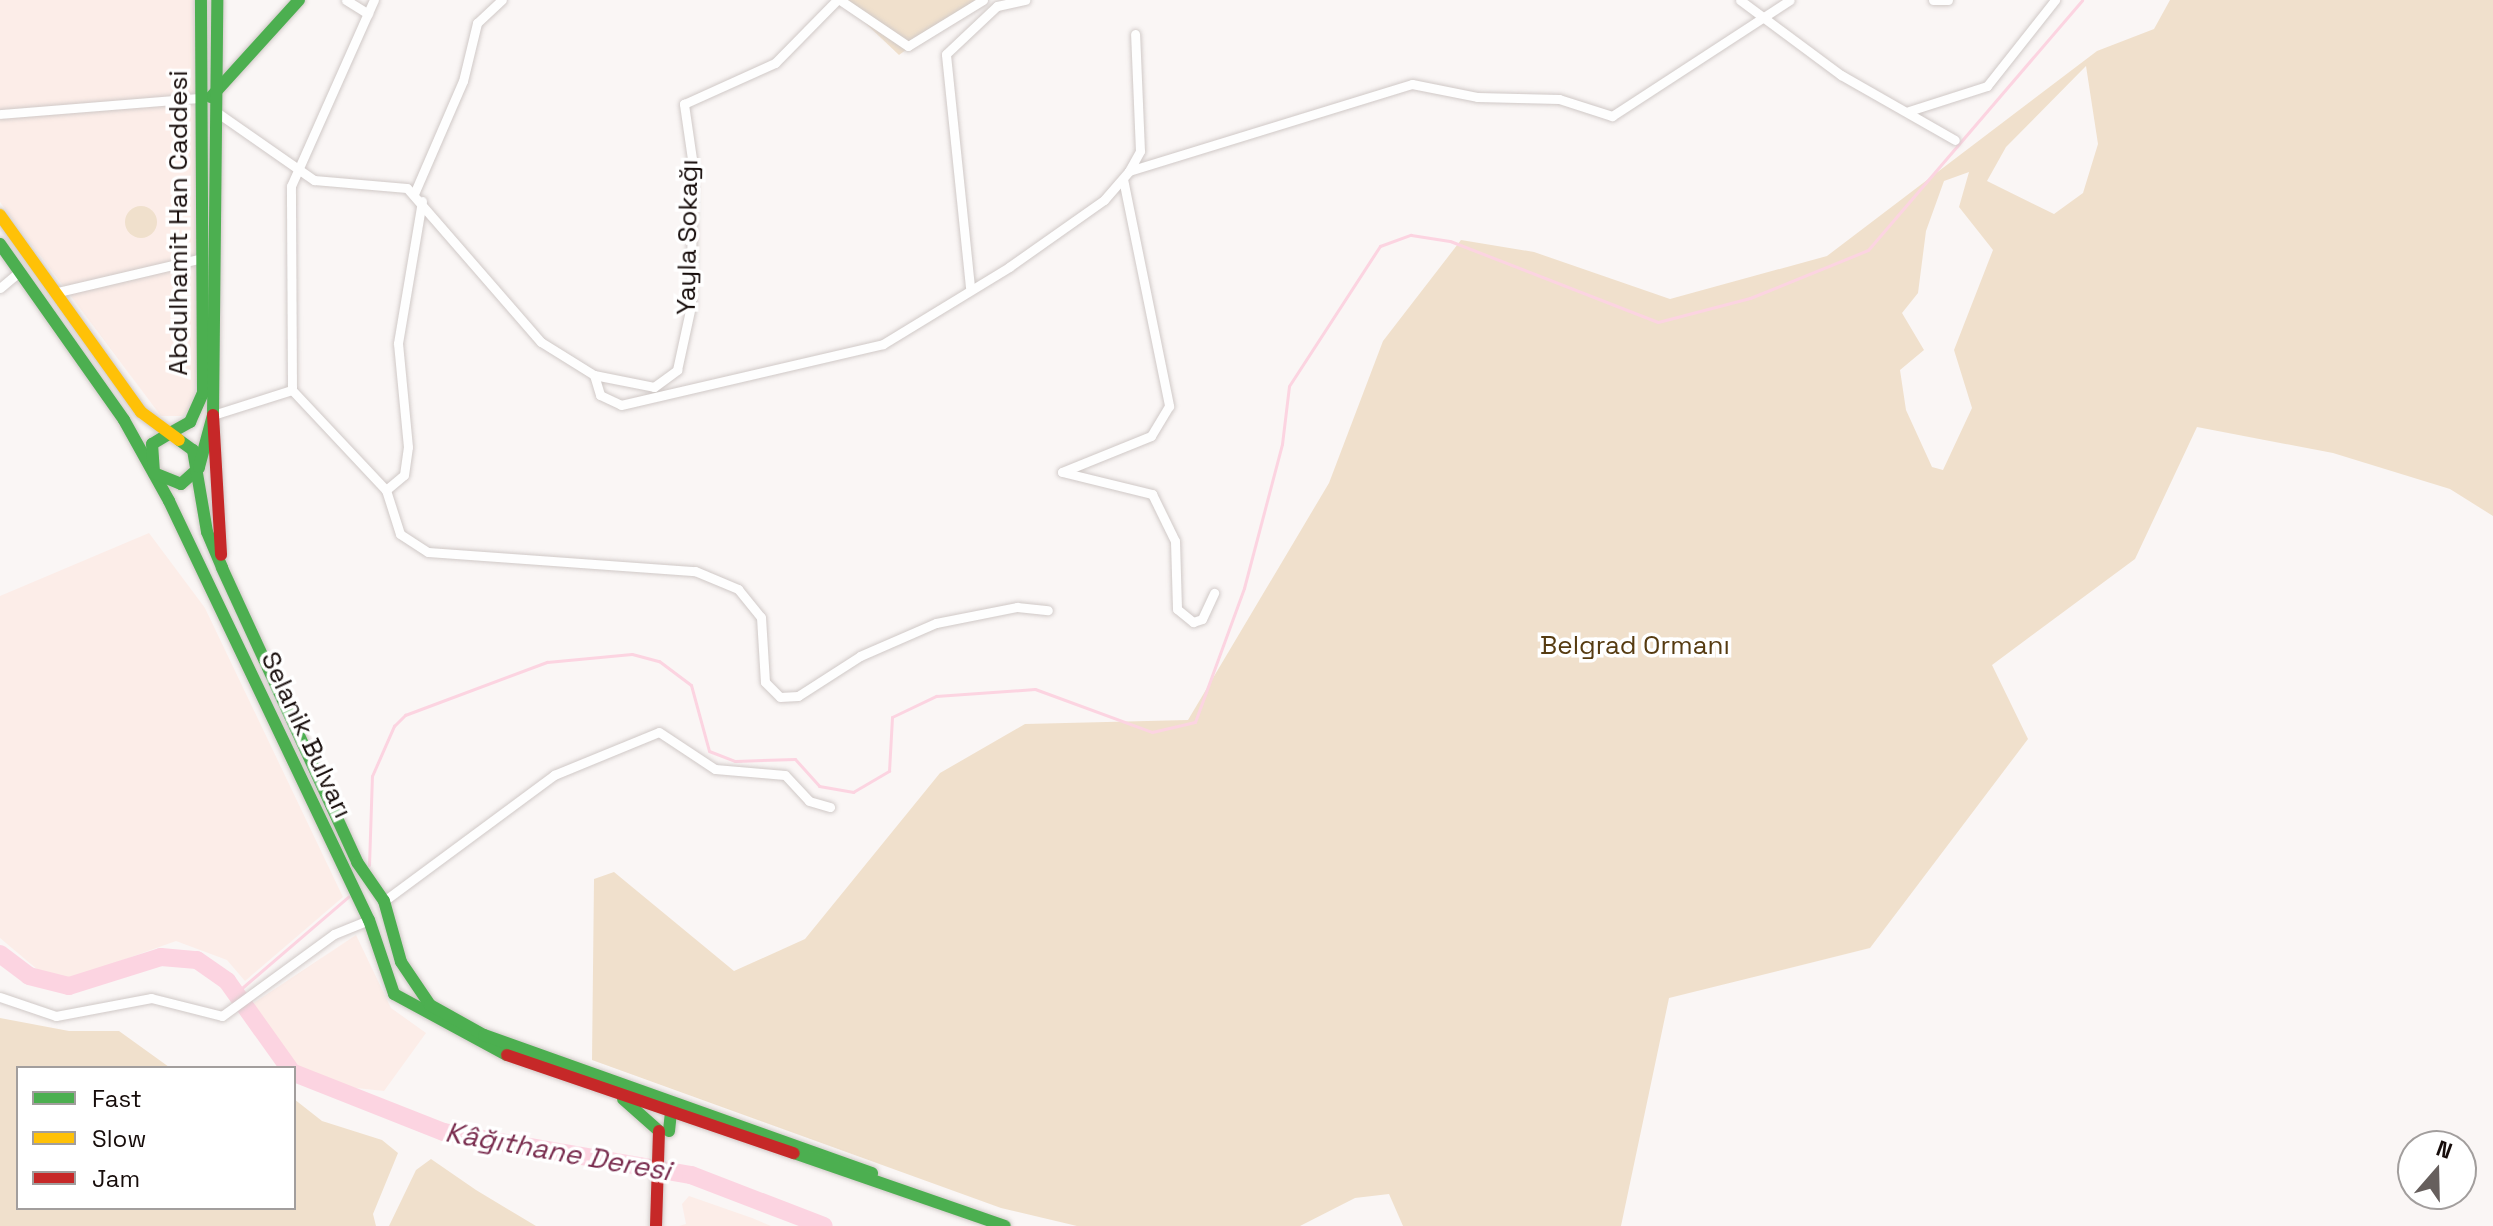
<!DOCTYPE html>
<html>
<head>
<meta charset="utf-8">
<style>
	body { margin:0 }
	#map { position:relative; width:2493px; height:1226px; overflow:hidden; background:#faf6f5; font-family:"Space Grotesk",sans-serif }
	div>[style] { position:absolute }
	.built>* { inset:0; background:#fcede8 }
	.green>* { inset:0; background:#f0e0cc }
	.round { border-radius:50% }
	.stream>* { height:3px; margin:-1.5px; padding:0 1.5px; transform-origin:1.5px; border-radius:1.5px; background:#fcd4e1 }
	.river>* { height:18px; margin:-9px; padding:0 9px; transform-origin:9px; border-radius:9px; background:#fcd4e1 }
	.roads { filter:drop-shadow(0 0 2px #d0c9c7) drop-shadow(0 0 2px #d0c9c7) }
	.street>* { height:9px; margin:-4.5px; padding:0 4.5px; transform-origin:4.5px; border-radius:4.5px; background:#fefefe }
	.fast>* { height:12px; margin:-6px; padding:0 6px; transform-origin:6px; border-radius:6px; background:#4caf50 }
	.slow>* { height:12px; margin:-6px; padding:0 6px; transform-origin:6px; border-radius:6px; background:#ffc107 }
	.jam>* { height:12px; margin:-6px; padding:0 6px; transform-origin:6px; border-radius:6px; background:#c62828 }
	span { translate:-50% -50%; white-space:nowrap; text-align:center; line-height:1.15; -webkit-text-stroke:7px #fff; paint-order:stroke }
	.street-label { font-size:26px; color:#170d0b }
	.park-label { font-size:26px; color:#563b11 }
	.water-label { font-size:28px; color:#792c4e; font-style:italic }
	.legend { position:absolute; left:16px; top:1066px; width:280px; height:144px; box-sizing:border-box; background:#fff; border:2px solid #a29e9d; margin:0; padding:10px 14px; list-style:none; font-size:24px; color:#170d0b }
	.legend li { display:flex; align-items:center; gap:16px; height:40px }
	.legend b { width:40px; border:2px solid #a29e9d }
	.north { position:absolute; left:2397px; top:1130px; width:80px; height:80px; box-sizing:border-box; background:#fff; border:2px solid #a29e9d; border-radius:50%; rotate:20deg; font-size:22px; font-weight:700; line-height:32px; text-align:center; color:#170d0b }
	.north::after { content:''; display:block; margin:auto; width:28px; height:36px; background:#665f5d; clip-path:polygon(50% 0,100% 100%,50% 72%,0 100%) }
</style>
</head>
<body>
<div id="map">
	<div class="built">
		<div style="clip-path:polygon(0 0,194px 0,198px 332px,195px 404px,183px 416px,161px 416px,0 202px)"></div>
		<div style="clip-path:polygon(149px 533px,205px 608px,343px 897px,245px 981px,227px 960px,176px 941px,64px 981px,44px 975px,0 938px,0 596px)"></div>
		<div style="clip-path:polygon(356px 935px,391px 1008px,426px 1033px,384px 1091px,320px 1084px,301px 1074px,252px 1004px)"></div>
		<div style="clip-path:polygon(689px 1196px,752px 1218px,771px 1226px,679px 1226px,686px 1224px,682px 1204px)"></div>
	</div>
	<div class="green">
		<div style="clip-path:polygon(841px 0,975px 0,899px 55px)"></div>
		<div style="clip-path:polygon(evenodd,2170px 0,2493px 0,2493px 516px,2450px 489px,2333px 453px,2197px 427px,2135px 559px,1992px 665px,2028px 739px,1870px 948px,1669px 998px,1621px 1226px,1403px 1226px,1389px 1194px,1355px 1198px,1300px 1226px,1077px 1226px,1001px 1208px,592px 1060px,594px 879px,614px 872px,734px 971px,805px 939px,940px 773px,1025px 724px,1188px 720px,1329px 483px,1383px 341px,1461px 240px,1534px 252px,1670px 299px,1827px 256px,2097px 51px,2154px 29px,2170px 0,2086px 66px,2098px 144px,2083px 193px,2054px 214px,1987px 181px,2006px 147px,2086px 66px,2170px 0,1969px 172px,1959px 207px,1993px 250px,1954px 350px,1972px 408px,1943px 470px,1932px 467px,1906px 410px,1900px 370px,1924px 350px,1902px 313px,1918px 293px,1926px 231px,1944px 181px,1969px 172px)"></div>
		<div class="round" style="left:125px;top:206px;width:32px;height:32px"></div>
		<div style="clip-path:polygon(0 1018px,69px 1031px,119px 1031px,169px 1067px,18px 1068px,18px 1208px,294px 1208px,294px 1099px,322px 1121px,382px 1140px,398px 1153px,373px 1214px,376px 1226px,0 1226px)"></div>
		<div style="clip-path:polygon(431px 1159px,476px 1190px,536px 1226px,389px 1226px,416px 1170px)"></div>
	</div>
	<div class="stream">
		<div style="left:369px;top:865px;width:89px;rotate:-88.1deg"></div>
		<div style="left:372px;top:776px;width:55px;rotate:-66.3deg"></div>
		<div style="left:394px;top:726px;width:16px;rotate:-45deg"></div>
		<div style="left:405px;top:715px;width:152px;rotate:-20.5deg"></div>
		<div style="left:547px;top:662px;width:85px;rotate:-5.4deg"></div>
		<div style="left:632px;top:654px;width:28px;rotate:15deg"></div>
		<div style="left:659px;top:661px;width:40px;rotate:37deg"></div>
		<div style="left:691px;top:685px;width:68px;rotate:74.7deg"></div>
		<div style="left:709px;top:751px;width:28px;rotate:21deg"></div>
		<div style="left:735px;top:761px;width:60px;rotate:-1.9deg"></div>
		<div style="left:795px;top:759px;width:36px;rotate:48deg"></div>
		<div style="left:819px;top:786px;width:35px;rotate:10deg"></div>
		<div style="left:853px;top:792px;width:42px;rotate:-30.3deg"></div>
		<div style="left:889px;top:771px;width:54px;rotate:-86.8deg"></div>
		<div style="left:892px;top:717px;width:49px;rotate:-25.5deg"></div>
		<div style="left:936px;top:696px;width:99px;rotate:-4deg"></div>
		<div style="left:1035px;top:689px;width:125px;rotate:20.2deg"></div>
		<div style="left:1152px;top:732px;width:44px;rotate:-13.1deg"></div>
		<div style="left:1195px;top:722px;width:143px;rotate:-69.9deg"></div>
		<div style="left:1244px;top:588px;width:149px;rotate:-75.2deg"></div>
		<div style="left:1282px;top:444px;width:58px;rotate:-83.1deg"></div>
		<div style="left:1289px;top:386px;width:167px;rotate:-57deg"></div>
		<div style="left:1380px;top:246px;width:33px;rotate:-20deg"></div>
		<div style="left:1411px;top:235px;width:39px;rotate:9deg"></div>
		<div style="left:1450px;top:241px;width:223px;rotate:21.3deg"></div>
		<div style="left:1658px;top:322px;width:95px;rotate:-14.6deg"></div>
		<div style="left:1750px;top:298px;width:127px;rotate:-22.1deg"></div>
		<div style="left:1868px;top:250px;width:329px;rotate:-49.4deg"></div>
		<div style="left:236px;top:993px;width:148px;rotate:-40.6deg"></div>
	</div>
	<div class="river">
		<div style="left:0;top:954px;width:36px;rotate:37deg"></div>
		<div style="left:29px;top:976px;width:41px;rotate:14deg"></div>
		<div style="left:69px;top:986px;width:96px;rotate:-17.5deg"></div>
		<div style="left:161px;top:957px;width:36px;rotate:5deg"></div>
		<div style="left:197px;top:960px;width:37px;rotate:35deg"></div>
		<div style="left:227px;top:981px;width:107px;rotate:54.5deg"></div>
		<div style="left:294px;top:1073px;width:161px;rotate:21.5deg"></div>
		<div style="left:444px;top:1132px;width:251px;rotate:9.9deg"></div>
		<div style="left:691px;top:1175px;width:142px;rotate:21deg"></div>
	</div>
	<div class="roads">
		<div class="street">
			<div style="left:346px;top:0;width:26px;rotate:32deg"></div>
			<div style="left:840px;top:0;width:82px;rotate:34.1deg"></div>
			<div style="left:908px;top:46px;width:88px;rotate:-31.5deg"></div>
			<div style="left:1740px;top:0;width:126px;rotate:36.6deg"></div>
			<div style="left:1841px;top:75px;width:131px;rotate:29.7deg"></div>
			<div style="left:1933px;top:0;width:15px"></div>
			<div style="left:215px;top:111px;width:121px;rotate:34.9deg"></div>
			<div style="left:314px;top:180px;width:93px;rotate:4.9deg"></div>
			<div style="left:407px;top:188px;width:204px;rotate:49deg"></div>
			<div style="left:541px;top:342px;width:62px;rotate:31.9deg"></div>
			<div style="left:594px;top:375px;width:61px;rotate:11.3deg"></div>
			<div style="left:654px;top:387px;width:29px;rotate:-36deg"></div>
			<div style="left:677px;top:370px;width:66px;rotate:-77.7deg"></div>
			<div style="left:691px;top:306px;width:147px;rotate:-89.6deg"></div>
			<div style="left:692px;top:159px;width:56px;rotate:-98.3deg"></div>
			<div style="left:684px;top:104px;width:100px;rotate:-24.3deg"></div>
			<div style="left:775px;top:63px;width:88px;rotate:-45.5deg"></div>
			<div style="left:1909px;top:111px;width:82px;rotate:-17.8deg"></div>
			<div style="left:1987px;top:86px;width:110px;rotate:-51.7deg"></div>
			<div style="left:0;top:114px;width:201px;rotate:-4.6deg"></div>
			<div style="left:1129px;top:171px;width:23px;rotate:-61deg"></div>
			<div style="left:1140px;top:151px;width:117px;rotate:-92.4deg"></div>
			<div style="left:1123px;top:179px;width:232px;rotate:78.5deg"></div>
			<div style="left:1169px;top:406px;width:35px;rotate:121deg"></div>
			<div style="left:1151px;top:436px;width:96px;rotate:158deg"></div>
			<div style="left:1062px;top:472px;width:93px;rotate:13.7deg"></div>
			<div style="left:1152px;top:494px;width:52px;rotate:63.9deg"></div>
			<div style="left:1175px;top:541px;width:68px;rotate:88.3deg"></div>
			<div style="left:1177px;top:609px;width:21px;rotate:39deg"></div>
			<div style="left:1193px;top:622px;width:9px;rotate:-18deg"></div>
			<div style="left:1202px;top:619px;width:29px;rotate:-65deg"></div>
			<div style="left:414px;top:194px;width:123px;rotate:-66.6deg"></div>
			<div style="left:463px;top:81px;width:60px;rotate:-76.4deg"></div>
			<div style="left:477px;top:23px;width:34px;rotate:-43deg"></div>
			<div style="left:970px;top:287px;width:234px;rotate:-95.9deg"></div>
			<div style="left:946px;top:54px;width:70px;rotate:-43.3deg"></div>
			<div style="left:997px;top:6px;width:29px;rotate:-12deg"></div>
			<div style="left:0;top:288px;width:26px;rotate:-40deg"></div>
			<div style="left:58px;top:292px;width:149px;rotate:-13.2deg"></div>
			<div style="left:594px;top:375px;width:21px;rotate:73deg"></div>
			<div style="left:600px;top:395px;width:23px;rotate:25deg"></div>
			<div style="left:621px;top:405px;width:269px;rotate:-13.1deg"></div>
			<div style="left:883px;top:344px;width:148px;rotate:-31.4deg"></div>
			<div style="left:1009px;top:267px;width:116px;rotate:-35.2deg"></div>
			<div style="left:1104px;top:200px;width:38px;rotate:-49deg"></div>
			<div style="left:1129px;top:171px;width:296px;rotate:-17.1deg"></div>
			<div style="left:1412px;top:84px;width:66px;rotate:11.3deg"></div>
			<div style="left:1477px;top:97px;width:82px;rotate:1.4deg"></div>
			<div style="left:1559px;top:99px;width:56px;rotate:17.8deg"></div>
			<div style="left:1612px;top:116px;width:212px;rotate:-33.1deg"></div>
			<div style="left:292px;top:390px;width:204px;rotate:-90.3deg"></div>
			<div style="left:291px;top:186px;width:204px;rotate:-66deg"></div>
			<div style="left:213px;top:415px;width:83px;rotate:-17.6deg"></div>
			<div style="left:292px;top:390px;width:137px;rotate:46.8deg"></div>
			<div style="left:386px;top:490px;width:46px;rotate:72.3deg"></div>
			<div style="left:400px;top:534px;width:33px;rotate:33deg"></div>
			<div style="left:428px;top:552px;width:268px;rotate:4.1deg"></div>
			<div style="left:695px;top:571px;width:47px;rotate:22.7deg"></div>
			<div style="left:738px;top:589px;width:36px;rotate:51deg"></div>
			<div style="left:761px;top:617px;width:65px;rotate:86.5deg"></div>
			<div style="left:765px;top:682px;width:21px;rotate:45deg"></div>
			<div style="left:780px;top:697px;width:18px;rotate:-3deg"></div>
			<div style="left:798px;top:696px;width:74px;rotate:-32.8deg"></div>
			<div style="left:860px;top:656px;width:83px;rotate:-23.5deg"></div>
			<div style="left:936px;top:623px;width:83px;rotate:-11.2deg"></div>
			<div style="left:1017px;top:607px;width:31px;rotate:6deg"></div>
			<div style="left:386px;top:490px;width:23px;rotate:-40deg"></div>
			<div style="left:404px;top:475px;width:28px;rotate:-82deg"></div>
			<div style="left:408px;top:447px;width:104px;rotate:-95.5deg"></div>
			<div style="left:398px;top:343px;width:144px;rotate:-80.4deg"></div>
			<div style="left:384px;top:901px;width:212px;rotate:-36.5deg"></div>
			<div style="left:554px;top:775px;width:113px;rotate:-22.3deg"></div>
			<div style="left:659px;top:732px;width:67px;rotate:33.5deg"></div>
			<div style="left:715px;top:769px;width:70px;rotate:4.9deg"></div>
			<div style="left:785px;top:775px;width:35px;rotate:47deg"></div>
			<div style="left:809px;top:801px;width:22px;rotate:16deg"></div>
			<div style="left:0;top:997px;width:59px;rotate:18.7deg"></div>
			<div style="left:56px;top:1016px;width:97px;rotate:-10.7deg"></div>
			<div style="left:151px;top:998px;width:73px;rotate:14.2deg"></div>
			<div style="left:222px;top:1016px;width:139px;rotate:-36.2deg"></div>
			<div style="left:334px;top:934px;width:38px;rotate:-22deg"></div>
		</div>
		<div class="fast">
			<div style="left:211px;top:97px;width:131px;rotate:-47.8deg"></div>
			<div style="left:0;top:244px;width:215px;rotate:54.8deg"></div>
			<div style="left:124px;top:420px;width:93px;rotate:60.9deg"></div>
			<div style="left:169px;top:501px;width:464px;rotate:64.5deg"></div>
			<div style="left:369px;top:920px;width:78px;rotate:71.3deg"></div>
			<div style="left:394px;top:994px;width:128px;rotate:28.4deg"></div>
			<div style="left:172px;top:432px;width:21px;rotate:-29deg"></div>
			<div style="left:190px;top:422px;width:32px;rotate:-66deg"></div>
			<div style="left:203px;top:393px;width:393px;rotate:-90.3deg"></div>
			<div style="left:172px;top:432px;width:23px;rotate:149deg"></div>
			<div style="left:152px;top:444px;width:29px;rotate:86deg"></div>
			<div style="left:154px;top:473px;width:29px;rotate:22deg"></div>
			<div style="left:181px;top:484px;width:24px;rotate:-42deg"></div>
			<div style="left:179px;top:440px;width:17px;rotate:36deg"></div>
			<div style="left:193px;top:450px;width:83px;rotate:80.3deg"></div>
			<div style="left:207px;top:532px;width:39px;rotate:67deg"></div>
			<div style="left:222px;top:568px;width:324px;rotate:65.3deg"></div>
			<div style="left:357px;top:862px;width:47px;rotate:55.3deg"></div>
			<div style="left:384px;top:901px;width:63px;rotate:74.4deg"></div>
			<div style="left:401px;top:962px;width:52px;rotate:56deg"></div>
			<div style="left:430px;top:1005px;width:62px;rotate:29.1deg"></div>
			<div style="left:484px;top:1035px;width:412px;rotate:19.6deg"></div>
			<div style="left:199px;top:467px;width:54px;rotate:-74.9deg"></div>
			<div style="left:213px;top:415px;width:415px;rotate:-89.4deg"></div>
			<div style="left:623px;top:1099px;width:48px;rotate:41.6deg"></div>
			<div style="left:669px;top:1131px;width:27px;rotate:-84deg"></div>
			<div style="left:794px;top:1153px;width:223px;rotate:19.1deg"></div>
		</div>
		<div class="slow">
			<div style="left:0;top:215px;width:242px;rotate:54.4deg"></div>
			<div style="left:141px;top:412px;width:47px;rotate:36.4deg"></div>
		</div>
		<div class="jam">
			<div style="left:213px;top:415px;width:140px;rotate:86.7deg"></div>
			<div style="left:507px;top:1055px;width:303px;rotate:18.9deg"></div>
			<div style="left:656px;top:1226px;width:95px;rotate:-88.2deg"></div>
		</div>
	</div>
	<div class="street-label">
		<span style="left:179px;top:223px;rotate:-90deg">Abdulhamit Han Caddesi</span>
		<span style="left:688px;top:237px;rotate:-89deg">Yayla Sokağı</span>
		<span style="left:306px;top:735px;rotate:65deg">Selanik Bulvarı</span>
	</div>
	<div class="park-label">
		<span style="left:1635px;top:646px">Belgrad Ormanı</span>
	</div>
	<div class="water-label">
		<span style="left:558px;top:1151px;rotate:10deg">Kâğıthane Deresi</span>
	</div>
	<ul class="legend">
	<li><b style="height:10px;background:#4caf50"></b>Fast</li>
	<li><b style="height:10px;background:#ffc107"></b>Slow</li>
	<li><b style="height:10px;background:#c62828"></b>Jam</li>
	</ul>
	<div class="north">N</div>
</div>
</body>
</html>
